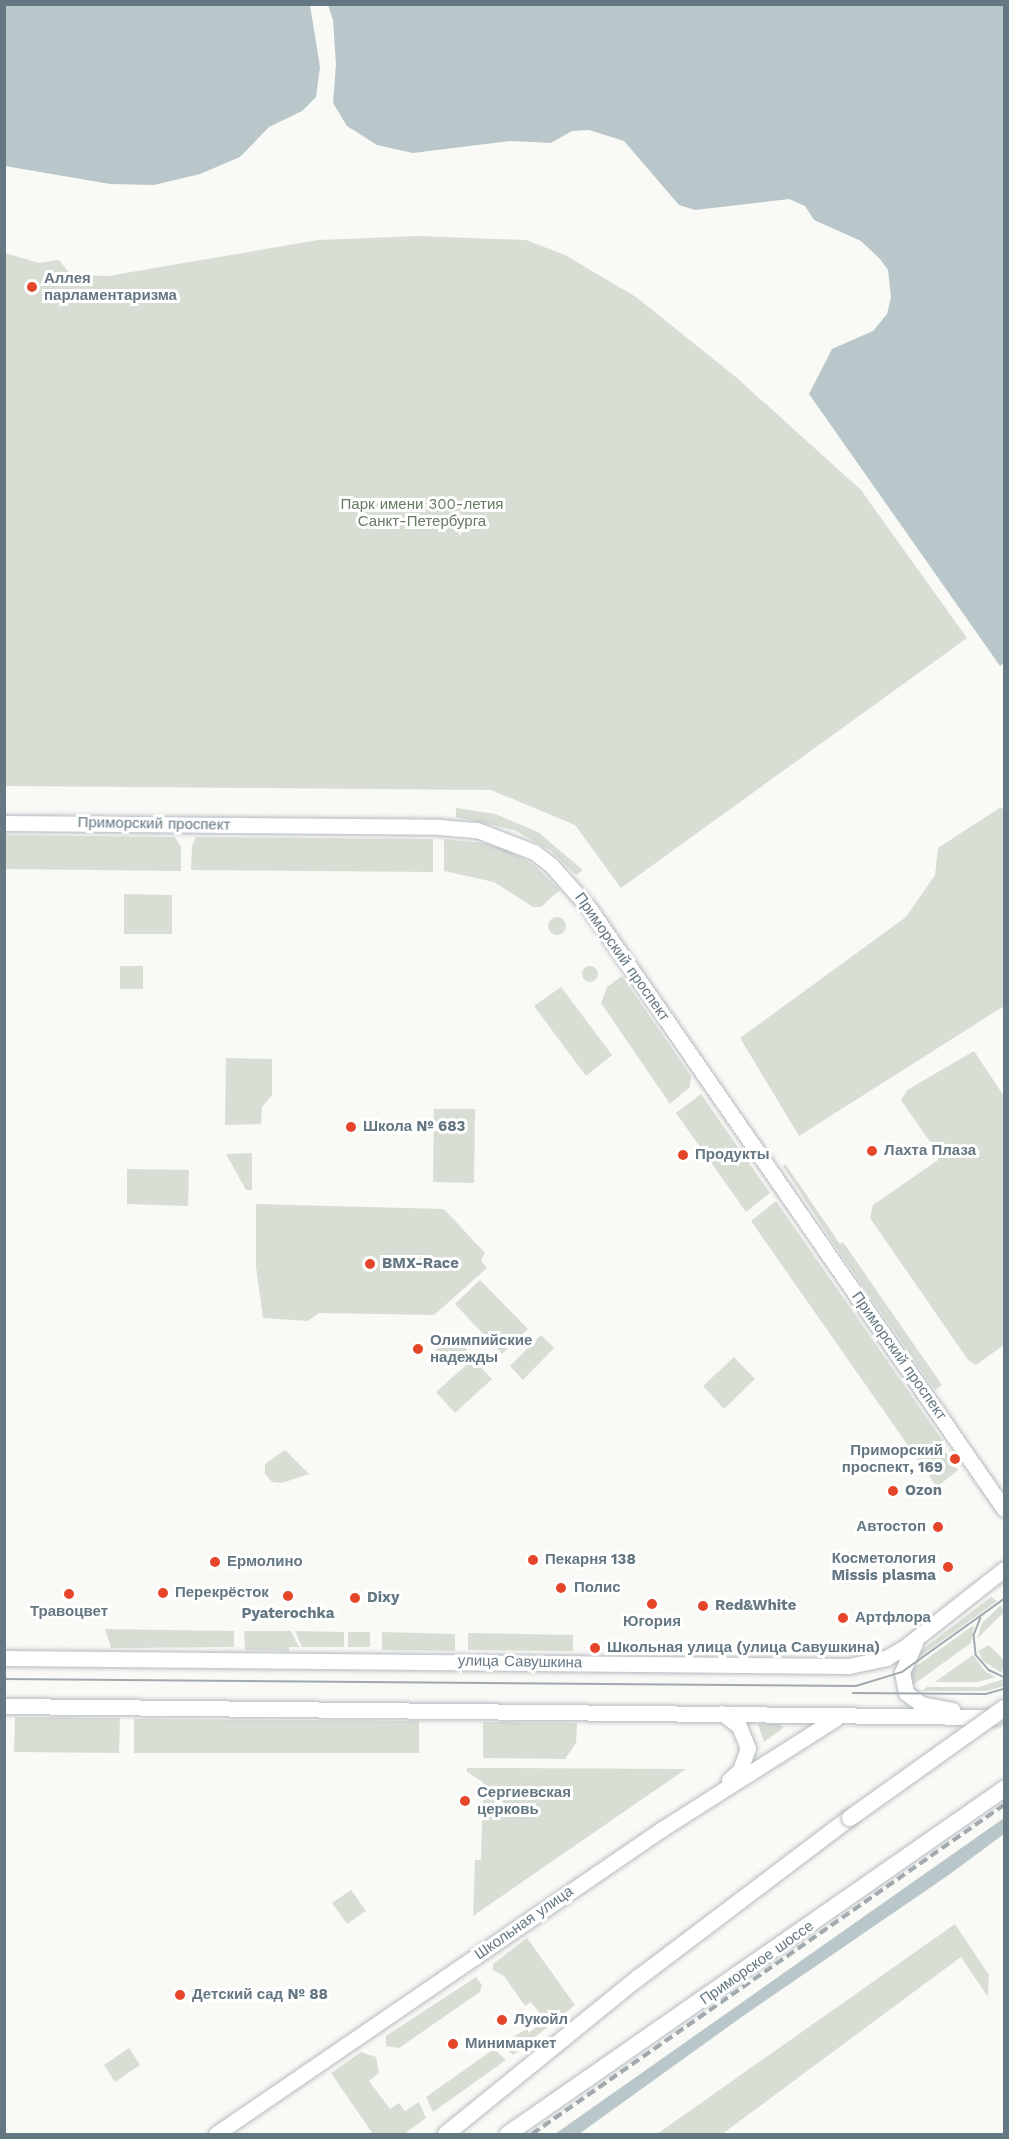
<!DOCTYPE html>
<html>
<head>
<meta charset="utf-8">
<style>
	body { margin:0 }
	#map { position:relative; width:1009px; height:2139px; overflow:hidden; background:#f9f9f6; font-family:"Work Sans",sans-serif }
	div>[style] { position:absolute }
	.green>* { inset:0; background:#d9ded5 }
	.round { border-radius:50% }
	.water>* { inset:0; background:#b9c7ca }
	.roads { filter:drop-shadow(0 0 2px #b5bbbf) drop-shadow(0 0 2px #b5bbbf) }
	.secondary>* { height:15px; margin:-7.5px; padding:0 7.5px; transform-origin:7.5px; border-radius:7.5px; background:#fff }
	.primary>* { height:16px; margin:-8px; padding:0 8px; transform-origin:8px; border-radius:8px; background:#fff }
	.tram>* { height:1.5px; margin:-0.75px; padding:0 0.75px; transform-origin:0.75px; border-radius:0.75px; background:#a1aaaf }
	.rail>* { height:4px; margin-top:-2px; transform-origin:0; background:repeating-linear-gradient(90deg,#a1aaaf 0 9px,transparent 0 13.5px) }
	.bridges { filter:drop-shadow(0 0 2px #b6bbbf) drop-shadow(0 0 2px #b6bbbf) }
	.primary-bridge>* { height:16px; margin:-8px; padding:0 8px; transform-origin:8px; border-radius:8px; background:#fff }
	.dots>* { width:16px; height:16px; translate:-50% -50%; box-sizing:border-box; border:3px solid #fff; border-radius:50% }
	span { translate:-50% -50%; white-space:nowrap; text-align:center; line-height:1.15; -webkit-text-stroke:6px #fff; paint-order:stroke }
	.poi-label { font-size:15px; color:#647782; font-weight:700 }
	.left { translate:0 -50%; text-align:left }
	.right { translate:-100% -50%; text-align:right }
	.park-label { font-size:15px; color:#687a63 }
	.street-label { font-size:15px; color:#647782 }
	.frame { position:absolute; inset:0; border:6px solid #647782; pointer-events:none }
</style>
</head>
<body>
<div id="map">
	<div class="green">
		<div style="clip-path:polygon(419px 236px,526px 240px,565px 255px,636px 297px,737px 378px,861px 490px,967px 638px,621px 888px,575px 825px,491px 790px,5px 786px,5px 253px,39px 263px,59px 260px,71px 275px,108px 276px,318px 240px)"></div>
		<div style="clip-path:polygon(1001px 807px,1004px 812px,1004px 1006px,799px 1136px,740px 1038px,906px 917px,935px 875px,938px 848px)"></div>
		<div style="clip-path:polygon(456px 808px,495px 814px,538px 832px,583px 870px,576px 875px,550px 850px,514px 830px,456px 817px)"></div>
		<div style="clip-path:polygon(5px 835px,175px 837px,181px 847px,181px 871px,5px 869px)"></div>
		<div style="clip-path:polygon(196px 837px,433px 839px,433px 872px,191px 870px,192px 846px)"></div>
		<div style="clip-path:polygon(444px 839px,484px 843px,509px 851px,534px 865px,560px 890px,541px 907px,533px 907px,494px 882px,444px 871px)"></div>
		<div style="clip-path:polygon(124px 894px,172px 895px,172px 934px,124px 934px)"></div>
		<div class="round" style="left:548px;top:917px;width:18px;height:18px"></div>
		<div class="round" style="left:582px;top:966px;width:16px;height:16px"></div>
		<div style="clip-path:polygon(120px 966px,143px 966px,143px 989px,120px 989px)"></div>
		<div style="clip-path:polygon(622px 976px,691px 1076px,690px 1087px,670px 1104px,601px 1003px,607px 987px)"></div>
		<div style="clip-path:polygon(561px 987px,612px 1055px,586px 1076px,534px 1006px)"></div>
		<div style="clip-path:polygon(974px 1051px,1004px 1096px,1004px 1345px,976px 1365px,968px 1360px,870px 1218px,873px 1205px,938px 1160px,937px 1152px,901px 1100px,907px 1090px)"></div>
		<div style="clip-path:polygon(226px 1058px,272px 1059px,272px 1095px,262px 1107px,261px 1124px,225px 1125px)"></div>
		<div style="clip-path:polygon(701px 1094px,770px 1193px,746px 1212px,676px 1113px)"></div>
		<div style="clip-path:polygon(434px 1109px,475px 1109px,474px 1183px,433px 1182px)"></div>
		<div style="clip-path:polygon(252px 1153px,252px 1190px,246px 1190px,226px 1154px)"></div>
		<div style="clip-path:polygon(786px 1165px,840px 1244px,843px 1242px,942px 1385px,935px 1390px,834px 1244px,783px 1166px)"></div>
		<div style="clip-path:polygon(127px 1169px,189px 1170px,188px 1206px,127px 1204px)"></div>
		<div style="clip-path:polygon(776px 1201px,943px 1441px,940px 1444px,958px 1470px,937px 1487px,751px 1221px)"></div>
		<div style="clip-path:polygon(256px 1204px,444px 1209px,485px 1253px,481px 1261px,487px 1268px,434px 1315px,319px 1313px,308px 1321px,263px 1318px,256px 1267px)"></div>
		<div style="clip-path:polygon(480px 1280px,528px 1329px,502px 1354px,455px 1304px)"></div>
		<div style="clip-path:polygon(453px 1335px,467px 1350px,447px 1368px,433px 1353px)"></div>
		<div style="clip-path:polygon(541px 1335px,554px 1348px,523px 1380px,510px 1366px)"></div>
		<div style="clip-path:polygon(734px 1357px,755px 1379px,724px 1409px,703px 1386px)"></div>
		<div style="clip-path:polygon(473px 1359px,492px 1379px,455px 1413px,436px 1392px)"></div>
		<div style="clip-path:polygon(285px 1450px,309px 1474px,282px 1483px,272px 1482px,265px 1474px,265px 1464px)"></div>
		<div style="clip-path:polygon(991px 1597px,997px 1601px,909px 1665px,919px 1652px)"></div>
		<div style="clip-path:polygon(1001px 1605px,1004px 1612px,977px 1639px,982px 1623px)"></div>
		<div style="clip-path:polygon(974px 1625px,971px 1643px,910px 1687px,908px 1672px)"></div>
		<div style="clip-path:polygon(105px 1629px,234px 1631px,234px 1647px,111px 1648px)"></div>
		<div style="clip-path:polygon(244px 1631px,291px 1631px,299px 1647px,289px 1647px,289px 1651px,245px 1650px)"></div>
		<div style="clip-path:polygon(295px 1631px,344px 1632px,344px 1647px,302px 1647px)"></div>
		<div style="clip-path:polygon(348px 1632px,370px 1632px,370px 1647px,348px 1647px)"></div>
		<div style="clip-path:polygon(382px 1632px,455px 1634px,455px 1651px,382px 1650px)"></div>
		<div style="clip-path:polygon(468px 1633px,573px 1635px,573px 1651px,468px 1650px)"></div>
		<div style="clip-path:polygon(989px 1645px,1004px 1660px,1002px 1673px,983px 1661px,978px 1651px)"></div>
		<div style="clip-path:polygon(973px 1655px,986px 1672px,996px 1677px,978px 1682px,935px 1682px)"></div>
		<div style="clip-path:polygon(1004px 1679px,1004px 1686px,986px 1691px,922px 1691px,927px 1687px,979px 1687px)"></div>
		<div style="clip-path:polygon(15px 1717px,120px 1718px,119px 1753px,14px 1752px)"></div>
		<div style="clip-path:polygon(134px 1719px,419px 1721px,419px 1753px,134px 1753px)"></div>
		<div style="clip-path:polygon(483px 1722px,577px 1723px,576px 1743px,565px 1759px,483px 1758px)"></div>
		<div style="clip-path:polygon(758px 1724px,780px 1724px,783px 1728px,764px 1742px)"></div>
		<div style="clip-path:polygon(467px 1768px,490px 1768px,686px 1769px,473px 1916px,475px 1860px,481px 1860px,483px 1791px,483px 1782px,467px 1772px)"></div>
		<div style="clip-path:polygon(351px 1890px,366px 1911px,347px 1924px,332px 1903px)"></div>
		<div style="clip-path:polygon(955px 1924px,989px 1975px,988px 1997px,961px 1957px,722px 2134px,657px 2134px)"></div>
		<div style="clip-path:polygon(527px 1938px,575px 2005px,513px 2055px,501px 2044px,527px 2029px,531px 2031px,545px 2020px,531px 2002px,525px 2006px,504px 1976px,493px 1970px,493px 1964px)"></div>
		<div style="clip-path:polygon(476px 1977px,482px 1985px,480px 1992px,399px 2048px,386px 2046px,386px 2036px)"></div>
		<div style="clip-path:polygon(129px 2048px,140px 2065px,115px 2082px,104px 2065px)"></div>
		<div style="clip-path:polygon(494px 2049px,506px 2060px,433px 2112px,426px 2097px)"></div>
		<div style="clip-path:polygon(361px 2052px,376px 2057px,379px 2073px,369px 2081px,390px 2109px,399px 2103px,405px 2111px,419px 2102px,426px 2118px,404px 2134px,373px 2134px,331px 2073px)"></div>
	</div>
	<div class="water">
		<div style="clip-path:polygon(4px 5px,310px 5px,320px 67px,316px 97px,302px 111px,269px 127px,240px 157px,200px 174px,154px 185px,110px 184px,5px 166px)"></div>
		<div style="clip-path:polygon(328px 5px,1004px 5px,1004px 663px,1000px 666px,809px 394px,832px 349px,873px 331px,887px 314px,891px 297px,888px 270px,880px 259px,861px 241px,814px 220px,805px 206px,789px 199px,695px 210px,679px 205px,624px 141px,589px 130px,572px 131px,551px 143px,511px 141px,413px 153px,377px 145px,347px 126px,333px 103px,336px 64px,333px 20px)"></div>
		<div style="clip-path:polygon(1004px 1818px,1004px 1834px,950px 1874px,743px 2016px,579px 2134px,555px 2134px)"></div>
	</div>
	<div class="roads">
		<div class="secondary">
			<div style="left:4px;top:823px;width:435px;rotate:0.5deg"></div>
			<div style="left:439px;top:827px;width:38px;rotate:5deg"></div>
			<div style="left:477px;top:830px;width:61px;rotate:21.1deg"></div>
			<div style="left:534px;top:852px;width:21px;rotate:37deg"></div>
			<div style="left:551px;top:865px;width:57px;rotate:48.5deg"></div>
			<div style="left:589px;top:908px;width:730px;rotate:55.37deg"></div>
			<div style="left:915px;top:1643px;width:32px;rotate:114deg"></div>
			<div style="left:902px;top:1672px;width:21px;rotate:79deg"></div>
			<div style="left:906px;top:1693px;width:19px;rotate:36deg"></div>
			<div style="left:921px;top:1704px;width:32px;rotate:11deg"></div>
			<div style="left:4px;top:1658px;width:845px;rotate:0.54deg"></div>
			<div style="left:849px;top:1666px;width:38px;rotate:-12deg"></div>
			<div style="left:886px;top:1658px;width:22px;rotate:-30deg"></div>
			<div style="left:905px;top:1647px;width:126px;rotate:-38.2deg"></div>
			<div style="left:4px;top:1706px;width:992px;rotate:0.64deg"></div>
			<div style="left:722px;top:1713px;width:21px;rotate:37deg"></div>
			<div style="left:739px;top:1726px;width:24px;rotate:68deg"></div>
			<div style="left:748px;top:1748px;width:23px;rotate:110deg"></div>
			<div style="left:740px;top:1770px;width:15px;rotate:138deg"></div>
			<div style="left:216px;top:2134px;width:540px;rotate:-34.37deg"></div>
			<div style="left:662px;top:1829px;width:206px;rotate:-32.5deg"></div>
		</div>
		<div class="primary">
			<div style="left:446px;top:2134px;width:246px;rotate:-39.1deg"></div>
			<div style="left:637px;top:1979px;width:267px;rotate:-37.1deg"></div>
			<div style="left:508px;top:2134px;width:604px;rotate:-34.82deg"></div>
		</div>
	</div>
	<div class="tram">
		<div style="left:981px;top:1618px;width:18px;rotate:112deg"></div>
		<div style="left:974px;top:1635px;width:20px;rotate:84deg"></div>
		<div style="left:976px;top:1655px;width:20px;rotate:49deg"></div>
		<div style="left:989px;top:1670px;width:17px;rotate:25deg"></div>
		<div style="left:4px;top:1679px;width:852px;rotate:0.47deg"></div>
		<div style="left:856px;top:1686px;width:48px;rotate:-16.9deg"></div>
		<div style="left:902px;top:1672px;width:125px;rotate:-35.6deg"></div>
		<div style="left:853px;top:1693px;width:133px;rotate:0.4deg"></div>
		<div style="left:986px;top:1694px;width:19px;rotate:-16deg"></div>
	</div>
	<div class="rail">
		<div style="left:532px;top:2134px;width:575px;rotate:-34.88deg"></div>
	</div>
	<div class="bridges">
		<div class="primary-bridge">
			<div style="left:850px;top:1818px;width:189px;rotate:-35.5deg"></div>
		</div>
	</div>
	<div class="dots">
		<div style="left:32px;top:287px;background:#e5462a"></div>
		<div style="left:351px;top:1127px;background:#e5462a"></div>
		<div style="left:872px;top:1151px;background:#e5462a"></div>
		<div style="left:683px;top:1155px;background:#e5462a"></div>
		<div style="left:370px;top:1264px;background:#e5462a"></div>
		<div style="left:418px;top:1349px;background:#e5462a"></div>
		<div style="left:955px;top:1459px;background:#e5462a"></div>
		<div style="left:893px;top:1491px;background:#e5462a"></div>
		<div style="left:938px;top:1527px;background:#e5462a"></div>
		<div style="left:533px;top:1560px;background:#e5462a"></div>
		<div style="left:215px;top:1562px;background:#e5462a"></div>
		<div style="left:948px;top:1567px;background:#e5462a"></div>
		<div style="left:561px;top:1588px;background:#e5462a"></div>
		<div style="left:163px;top:1593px;background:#e5462a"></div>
		<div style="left:69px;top:1594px;background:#e5462a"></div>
		<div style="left:288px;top:1596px;background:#e5462a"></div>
		<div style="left:355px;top:1598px;background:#e5462a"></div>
		<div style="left:652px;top:1604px;background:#e5462a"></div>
		<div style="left:703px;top:1606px;background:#e5462a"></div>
		<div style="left:843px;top:1618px;background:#e5462a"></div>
		<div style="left:595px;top:1648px;background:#e5462a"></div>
		<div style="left:465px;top:1801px;background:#e5462a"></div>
		<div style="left:180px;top:1995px;background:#e5462a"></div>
		<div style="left:502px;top:2020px;background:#e5462a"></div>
		<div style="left:453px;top:2044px;background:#e5462a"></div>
	</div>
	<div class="poi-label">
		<span class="left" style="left:44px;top:287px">Аллея<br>парламентаризма</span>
		<span class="left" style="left:363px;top:1127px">Школа № 683</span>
		<span class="left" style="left:884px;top:1151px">Лахта Плаза</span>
		<span class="left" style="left:695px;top:1155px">Продукты</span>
		<span class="left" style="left:382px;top:1264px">BMX-Race</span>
		<span class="left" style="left:430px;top:1349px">Олимпийские<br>надежды</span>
		<span class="right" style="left:943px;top:1459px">Приморский<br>проспект, 169</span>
		<span class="left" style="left:905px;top:1491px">Ozon</span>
		<span class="right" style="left:926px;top:1527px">Автостоп</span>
		<span class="right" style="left:936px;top:1567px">Косметология<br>Missis plasma</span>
		<span class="left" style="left:545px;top:1560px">Пекарня 138</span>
		<span class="left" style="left:227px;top:1562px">Ермолино</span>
		<span class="left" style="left:574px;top:1588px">Полис</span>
		<span class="left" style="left:175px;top:1593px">Перекрёсток</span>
		<span class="left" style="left:367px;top:1598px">Dixy</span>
		<span class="left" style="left:715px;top:1606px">Red&amp;White</span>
		<span style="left:69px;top:1612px">Травоцвет</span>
		<span style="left:288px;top:1614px">Pyaterochka</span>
		<span class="left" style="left:855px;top:1618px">Артфлора</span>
		<span style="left:652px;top:1622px">Югория</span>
		<span class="left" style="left:607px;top:1648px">Школьная улица (улица Савушкина)</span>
		<span class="left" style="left:477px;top:1801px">Сергиевская<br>церковь</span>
		<span class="left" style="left:192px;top:1995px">Детский сад № 88</span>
		<span class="left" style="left:514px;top:2020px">Лукойл</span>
		<span class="left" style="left:465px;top:2044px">Минимаркет</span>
	</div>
	<div class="park-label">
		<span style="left:422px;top:513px">Парк имени 300-летия<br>Санкт-Петербурга</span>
	</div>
	<div class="street-label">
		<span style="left:154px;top:824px;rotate:1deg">Приморский проспект</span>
		<span style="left:622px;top:957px;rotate:55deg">Приморский проспект</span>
		<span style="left:899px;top:1356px;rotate:55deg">Приморский проспект</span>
		<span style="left:520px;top:1662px;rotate:1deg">улица Савушкина</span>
		<span style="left:524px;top:1923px;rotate:-35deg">Школьная улица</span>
		<span style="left:757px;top:1963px;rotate:-35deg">Приморское шоссе</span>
	</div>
	<div class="frame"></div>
</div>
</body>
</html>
